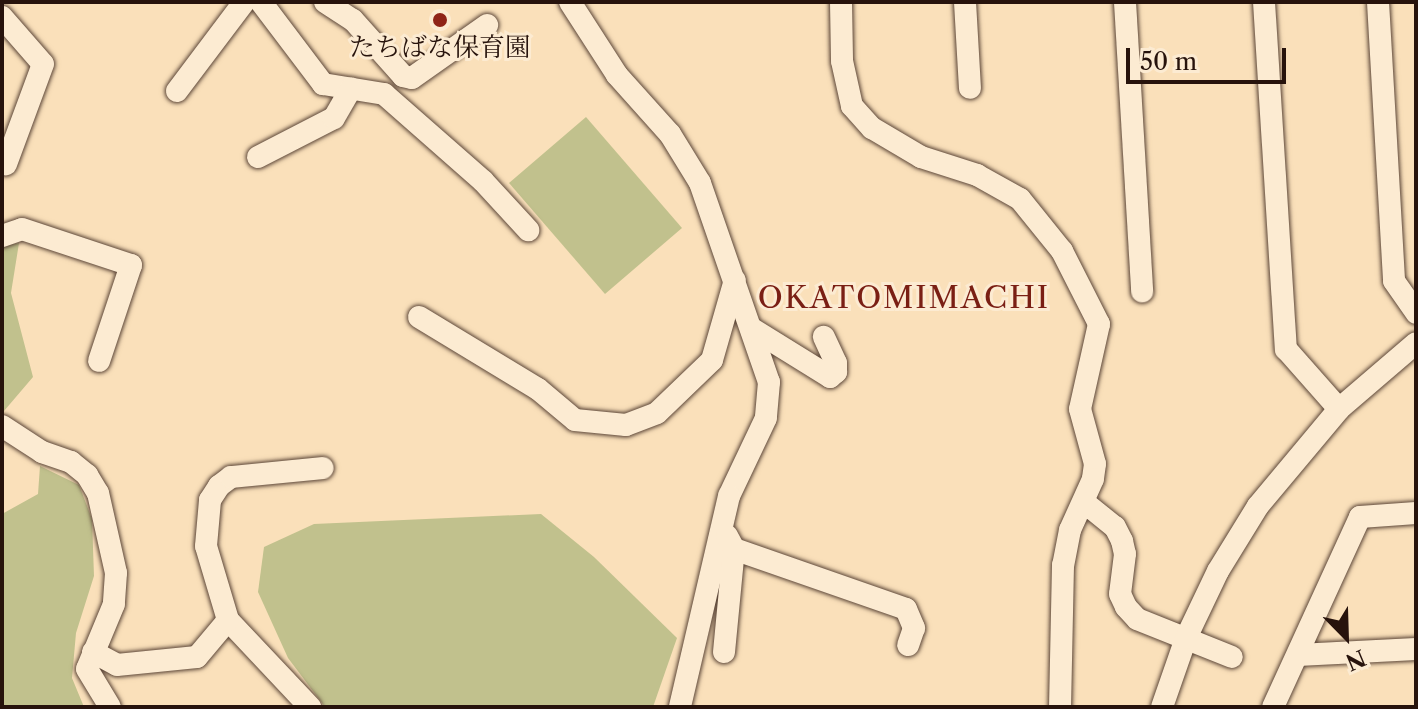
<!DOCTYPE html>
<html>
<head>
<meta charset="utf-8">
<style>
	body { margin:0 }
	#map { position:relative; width:1418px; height:709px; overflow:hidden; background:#fae0ba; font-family:"Libre Caslon Text","Noto Serif JP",serif }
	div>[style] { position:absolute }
	.green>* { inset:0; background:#c1c18d }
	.roads { filter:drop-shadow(0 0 2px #5c4638) drop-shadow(0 0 2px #5c4638) }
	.street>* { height:22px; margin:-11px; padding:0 11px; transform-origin:11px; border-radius:11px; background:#fcebd2 }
	.dots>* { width:22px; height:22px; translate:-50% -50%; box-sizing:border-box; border:4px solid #fcebd2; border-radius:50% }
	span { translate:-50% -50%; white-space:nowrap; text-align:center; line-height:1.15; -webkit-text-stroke:6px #fcebd2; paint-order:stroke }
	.poi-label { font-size:26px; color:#27130c }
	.quarter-label { font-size:30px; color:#7a1f14; letter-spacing:2px }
	.frame { position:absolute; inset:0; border:4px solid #27130c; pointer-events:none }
	.north { position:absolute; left:1306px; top:597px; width:80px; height:80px; -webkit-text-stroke:6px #fcebd2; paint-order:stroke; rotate:157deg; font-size:22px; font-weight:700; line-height:32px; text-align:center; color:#27130c }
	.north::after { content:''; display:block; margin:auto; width:28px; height:36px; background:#27130c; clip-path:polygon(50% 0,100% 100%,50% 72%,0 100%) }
	.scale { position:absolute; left:1126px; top:48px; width:160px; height:36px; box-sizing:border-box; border:4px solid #27130c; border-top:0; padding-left:10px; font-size:24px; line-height:28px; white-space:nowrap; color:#27130c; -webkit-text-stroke:6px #fcebd2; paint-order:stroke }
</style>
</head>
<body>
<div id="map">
	<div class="green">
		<div style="clip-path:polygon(586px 117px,682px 228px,605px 294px,509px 183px)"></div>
		<div style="clip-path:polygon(19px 243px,11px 293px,33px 377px,4px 411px,2px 246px)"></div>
		<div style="clip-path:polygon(40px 466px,79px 485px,92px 519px,94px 576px,76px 633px,72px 678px,84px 707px,2px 707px,2px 514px,38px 494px)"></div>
		<div style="clip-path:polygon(541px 514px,594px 557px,677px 638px,653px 707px,325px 707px,288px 658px,258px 592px,264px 547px,314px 524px)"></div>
	</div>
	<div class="roads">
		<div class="street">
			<div style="left:261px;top:2px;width:103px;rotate:52.9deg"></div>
			<div style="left:323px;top:84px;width:62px;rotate:9.3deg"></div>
			<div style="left:384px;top:94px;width:132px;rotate:41.3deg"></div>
			<div style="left:483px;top:181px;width:67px;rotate:47.4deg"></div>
			<div style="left:325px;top:2px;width:33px;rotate:33deg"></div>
			<div style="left:353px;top:20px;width:75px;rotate:48.2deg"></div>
			<div style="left:403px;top:76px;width:9px;rotate:13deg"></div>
			<div style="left:412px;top:78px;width:92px;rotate:-35.2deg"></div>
			<div style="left:570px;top:2px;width:87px;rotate:57.2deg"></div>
			<div style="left:617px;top:75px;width:79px;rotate:48.1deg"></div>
			<div style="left:670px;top:134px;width:57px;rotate:58.5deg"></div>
			<div style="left:700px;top:183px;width:211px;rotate:70.9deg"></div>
			<div style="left:769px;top:382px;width:36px;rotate:95deg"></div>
			<div style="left:766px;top:418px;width:86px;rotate:115.4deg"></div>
			<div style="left:729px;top:496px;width:217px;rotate:103.1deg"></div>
			<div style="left:841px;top:2px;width:59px;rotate:89deg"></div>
			<div style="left:842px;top:61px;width:46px;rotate:77.5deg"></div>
			<div style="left:852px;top:106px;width:30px;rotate:48deg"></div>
			<div style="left:872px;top:128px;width:57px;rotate:30.6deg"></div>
			<div style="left:921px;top:157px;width:59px;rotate:17.8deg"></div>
			<div style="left:977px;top:175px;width:49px;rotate:29.2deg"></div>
			<div style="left:1020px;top:199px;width:67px;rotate:51.1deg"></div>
			<div style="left:1062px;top:251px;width:82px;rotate:63.1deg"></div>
			<div style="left:1099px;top:324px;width:87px;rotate:102.6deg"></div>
			<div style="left:1080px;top:409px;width:57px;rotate:74.7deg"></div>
			<div style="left:1095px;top:464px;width:15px;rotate:98deg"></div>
			<div style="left:1093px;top:479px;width:56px;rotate:114.3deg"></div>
			<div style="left:1070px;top:530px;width:36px;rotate:101deg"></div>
			<div style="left:1063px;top:565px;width:142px;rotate:91.2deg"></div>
			<div style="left:965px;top:2px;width:86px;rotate:86.7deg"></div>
			<div style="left:1125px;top:2px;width:290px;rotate:86.6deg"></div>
			<div style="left:1264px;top:2px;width:348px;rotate:86.4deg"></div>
			<div style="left:1286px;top:349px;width:80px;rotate:48.5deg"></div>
			<div style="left:1378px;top:2px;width:279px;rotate:86.7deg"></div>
			<div style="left:1394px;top:281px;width:39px;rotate:55deg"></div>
			<div style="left:2px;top:17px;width:62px;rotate:48.9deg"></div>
			<div style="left:43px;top:64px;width:107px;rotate:110.3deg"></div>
			<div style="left:177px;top:91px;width:111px;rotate:-53deg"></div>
			<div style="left:258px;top:157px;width:85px;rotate:-27.2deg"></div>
			<div style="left:334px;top:118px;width:34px;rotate:-60deg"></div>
			<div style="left:2px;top:236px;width:21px;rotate:-19deg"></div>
			<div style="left:22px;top:229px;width:115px;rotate:18.3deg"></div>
			<div style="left:131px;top:265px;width:101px;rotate:108.4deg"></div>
			<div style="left:419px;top:317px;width:139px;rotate:31.2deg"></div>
			<div style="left:538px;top:389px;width:48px;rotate:40deg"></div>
			<div style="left:575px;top:420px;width:51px;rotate:5.6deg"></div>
			<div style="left:626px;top:425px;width:33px;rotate:-21deg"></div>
			<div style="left:657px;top:413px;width:76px;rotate:-43.9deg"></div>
			<div style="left:712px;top:360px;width:83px;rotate:-74deg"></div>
			<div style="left:751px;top:328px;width:93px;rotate:31.8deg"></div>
			<div style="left:830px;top:377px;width:8px;rotate:-40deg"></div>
			<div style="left:836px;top:372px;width:9px;rotate:-90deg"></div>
			<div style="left:836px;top:363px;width:29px;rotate:-115deg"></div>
			<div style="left:2px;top:426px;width:48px;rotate:33deg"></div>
			<div style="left:42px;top:452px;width:31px;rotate:19deg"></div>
			<div style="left:71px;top:462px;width:21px;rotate:39deg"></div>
			<div style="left:87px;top:475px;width:21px;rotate:59deg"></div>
			<div style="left:98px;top:493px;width:82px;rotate:77.3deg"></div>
			<div style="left:116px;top:573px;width:31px;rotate:94deg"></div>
			<div style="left:114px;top:604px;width:70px;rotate:112.6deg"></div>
			<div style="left:87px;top:669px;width:44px;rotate:58.8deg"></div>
			<div style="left:1085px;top:503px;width:38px;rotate:39deg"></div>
			<div style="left:1115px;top:527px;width:16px;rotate:63deg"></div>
			<div style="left:1122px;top:541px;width:13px;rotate:77deg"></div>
			<div style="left:1125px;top:554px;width:40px;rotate:97.1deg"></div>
			<div style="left:1120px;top:594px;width:14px;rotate:65deg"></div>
			<div style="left:1126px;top:607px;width:16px;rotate:47deg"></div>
			<div style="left:1137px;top:619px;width:102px;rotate:21.8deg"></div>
			<div style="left:734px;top:549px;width:182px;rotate:19.2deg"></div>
			<div style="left:906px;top:609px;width:21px;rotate:67deg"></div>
			<div style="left:914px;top:628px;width:18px;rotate:109deg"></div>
			<div style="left:228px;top:620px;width:120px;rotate:46.7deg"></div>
			<div style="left:93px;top:652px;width:27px;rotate:28deg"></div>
			<div style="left:117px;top:665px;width:80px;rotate:-5.7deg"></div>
			<div style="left:197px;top:657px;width:48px;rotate:-50deg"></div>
			<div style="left:228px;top:620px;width:77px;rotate:-106.6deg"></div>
			<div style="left:206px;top:546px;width:46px;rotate:-85deg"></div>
			<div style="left:210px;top:500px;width:17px;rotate:-57deg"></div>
			<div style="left:219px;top:486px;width:15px;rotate:-37deg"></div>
			<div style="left:231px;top:477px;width:92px;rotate:-5.6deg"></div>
			<div style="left:724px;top:652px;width:103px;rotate:-84.5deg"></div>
			<div style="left:734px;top:549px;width:15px;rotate:-118deg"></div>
			<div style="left:1298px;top:655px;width:118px;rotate:-2.9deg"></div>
			<div style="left:1162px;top:707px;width:73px;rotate:-70.8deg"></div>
			<div style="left:1186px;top:638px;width:74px;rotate:-64.5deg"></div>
			<div style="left:1218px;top:571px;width:76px;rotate:-58.4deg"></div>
			<div style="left:1258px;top:506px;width:126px;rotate:-50.1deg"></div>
			<div style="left:1339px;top:409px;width:101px;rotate:-40.6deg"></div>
			<div style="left:1273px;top:707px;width:209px;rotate:-65.4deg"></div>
			<div style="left:1360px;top:517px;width:56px;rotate:-4.1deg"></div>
		</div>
	</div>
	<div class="dots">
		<div style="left:440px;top:20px;background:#8f2418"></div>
	</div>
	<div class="poi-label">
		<span style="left:440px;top:48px">たちばな保育園</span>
	</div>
	<div class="quarter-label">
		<span style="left:904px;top:298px">OKATOMIMACHI</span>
	</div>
	<div class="frame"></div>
	<div class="north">N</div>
	<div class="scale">50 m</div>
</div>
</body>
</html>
